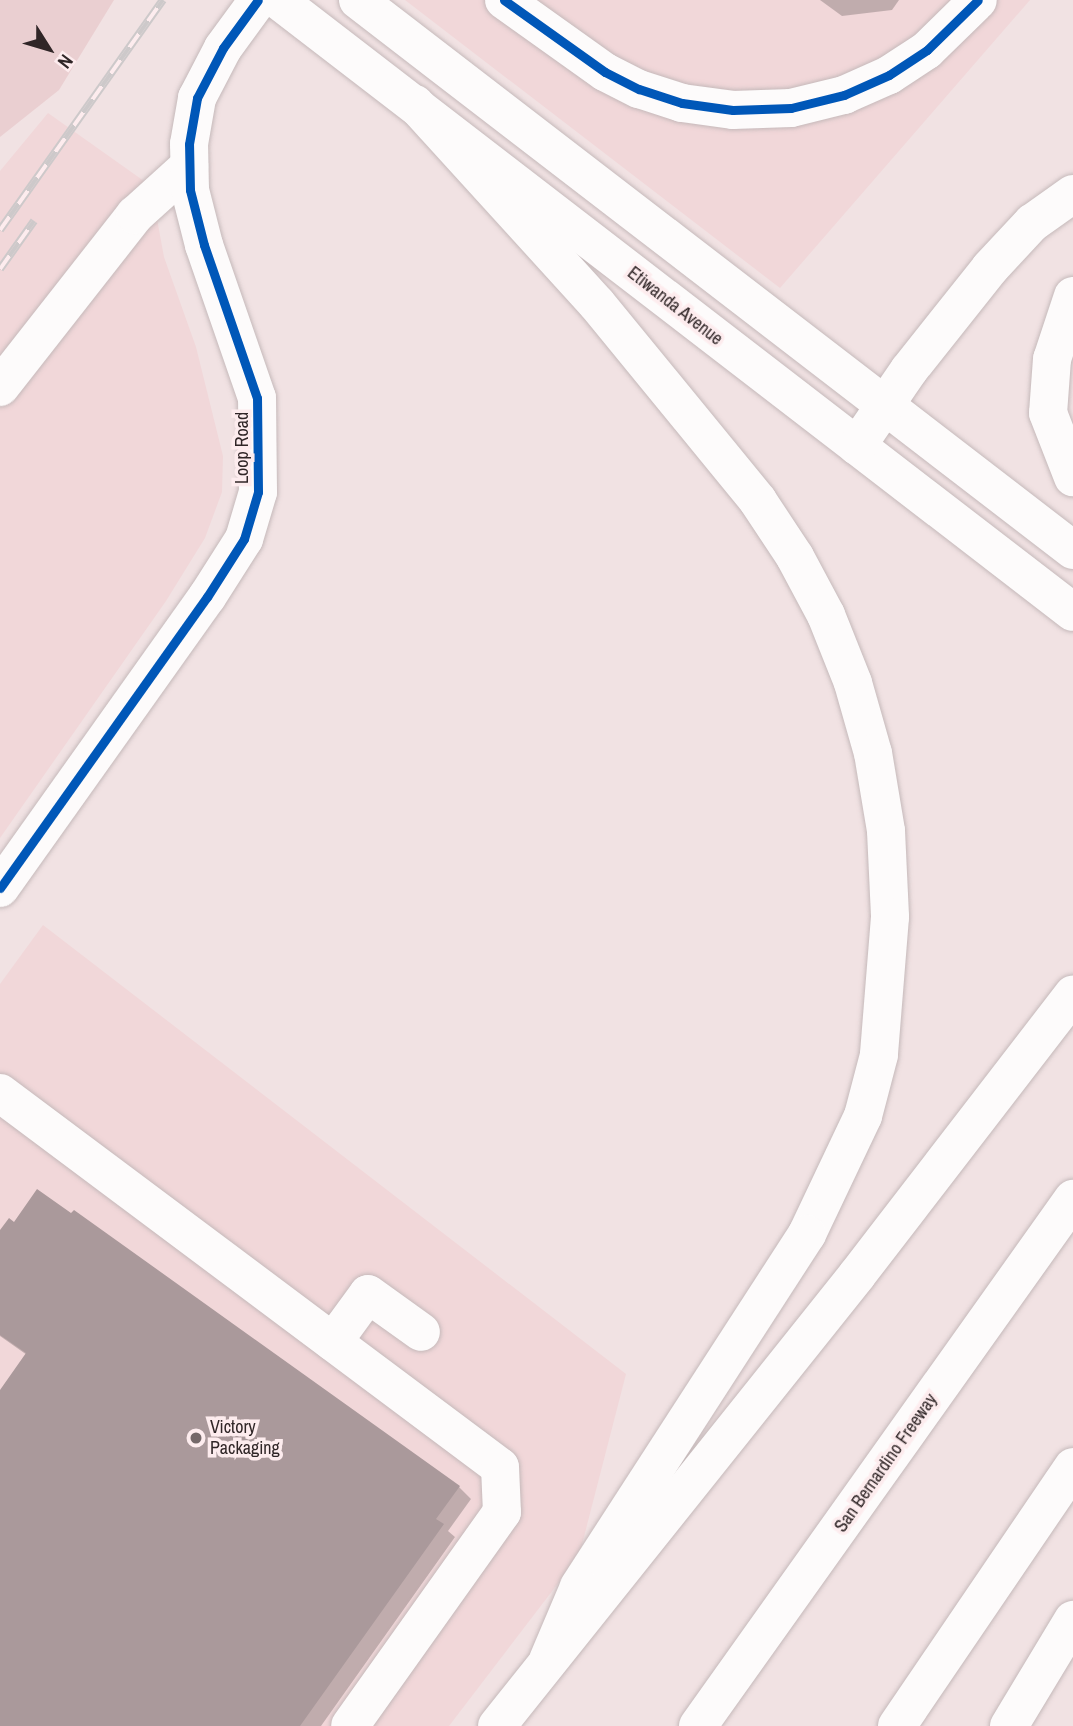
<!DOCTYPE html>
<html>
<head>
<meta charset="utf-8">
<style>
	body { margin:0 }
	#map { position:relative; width:1073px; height:1726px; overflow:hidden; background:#f1e2e3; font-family:"Archivo Narrow",sans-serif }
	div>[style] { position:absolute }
	.built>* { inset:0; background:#f1d7d9 }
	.green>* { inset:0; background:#eacfd1 }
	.shadow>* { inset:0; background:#0003 }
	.building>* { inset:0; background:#aa999b }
	.roads { filter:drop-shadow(0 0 2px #c5b9ba) drop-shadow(0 0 2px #c5b9ba) }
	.minor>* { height:38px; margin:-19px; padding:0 19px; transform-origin:19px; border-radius:19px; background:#fdfbfb }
	.major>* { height:38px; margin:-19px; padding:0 19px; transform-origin:19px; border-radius:19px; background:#fdfbfb }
	.highway>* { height:38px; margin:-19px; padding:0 19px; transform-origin:19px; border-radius:19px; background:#fdfbfb }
	.rail>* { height:8px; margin-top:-4px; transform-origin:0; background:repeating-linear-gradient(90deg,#fdecee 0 16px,#cdc9ca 0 32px); box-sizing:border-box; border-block:2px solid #cdc9ca }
	.cycleway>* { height:9px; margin:-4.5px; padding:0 4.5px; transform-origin:4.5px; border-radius:4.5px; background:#0057b8 }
	.dots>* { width:19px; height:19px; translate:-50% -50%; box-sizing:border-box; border:4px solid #fdecee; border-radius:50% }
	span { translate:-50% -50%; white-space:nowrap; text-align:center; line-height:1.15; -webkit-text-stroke:7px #fdecee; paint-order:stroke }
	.street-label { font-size:18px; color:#302627 }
	.poi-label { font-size:18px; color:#302627 }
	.left { translate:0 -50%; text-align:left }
	.north { position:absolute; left:14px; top:14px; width:70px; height:70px; -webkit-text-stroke:5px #fdecee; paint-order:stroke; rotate:127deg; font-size:19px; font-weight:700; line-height:28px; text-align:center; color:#302627 }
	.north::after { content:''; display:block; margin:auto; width:24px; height:32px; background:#302627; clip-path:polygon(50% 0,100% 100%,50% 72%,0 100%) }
</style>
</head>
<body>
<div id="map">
	<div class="built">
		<div style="clip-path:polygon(405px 0,1030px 0,780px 288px)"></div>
		<div style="clip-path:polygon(48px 113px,151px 186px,164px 257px,196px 347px,223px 456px,222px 492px,205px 538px,166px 601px,0 838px,0 171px)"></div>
		<div style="clip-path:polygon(43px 925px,626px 1374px,579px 1556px,449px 1726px,0 1726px,0 984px)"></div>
	</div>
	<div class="green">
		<div style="clip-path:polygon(0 0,114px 0,59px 90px,0 137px)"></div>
	</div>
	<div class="shadow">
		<div style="clip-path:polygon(820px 0,899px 0,892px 10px,842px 16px)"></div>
		<div style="clip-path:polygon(0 1233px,459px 1487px,471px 1499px,448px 1531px,455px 1537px,321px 1726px,0 1726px,0 1393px,27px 1355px,0 1336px)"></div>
	</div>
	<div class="building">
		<div style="clip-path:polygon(37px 1189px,71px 1213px,74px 1210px,460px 1486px,436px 1519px,444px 1524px,300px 1726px,0 1726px,0 1390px,26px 1353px,0 1335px,0 1230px,9px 1218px,14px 1222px)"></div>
	</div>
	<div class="roads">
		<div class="minor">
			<div style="left:504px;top:0;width:124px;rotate:35.5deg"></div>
			<div style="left:605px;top:72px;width:38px;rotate:27deg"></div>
			<div style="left:639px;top:89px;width:45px;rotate:18deg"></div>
			<div style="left:682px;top:103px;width:51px;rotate:7.8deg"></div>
			<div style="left:733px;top:110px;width:58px;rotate:-2deg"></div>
			<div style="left:791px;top:108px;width:55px;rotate:-13.8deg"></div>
			<div style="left:844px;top:95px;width:49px;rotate:-24deg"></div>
			<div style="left:889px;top:75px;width:45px;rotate:-33.3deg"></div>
			<div style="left:927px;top:50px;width:71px;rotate:-44.4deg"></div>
			<div style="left:0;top:387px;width:219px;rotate:-51.9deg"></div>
			<div style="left:135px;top:215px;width:73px;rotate:-42.2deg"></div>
			<div style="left:0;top:888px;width:357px;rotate:-54.6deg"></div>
			<div style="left:207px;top:597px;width:69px;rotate:-57.5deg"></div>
			<div style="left:244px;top:539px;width:49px;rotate:-73.4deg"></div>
			<div style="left:258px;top:492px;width:94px;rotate:-90.6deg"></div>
			<div style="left:257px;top:398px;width:162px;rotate:-109.1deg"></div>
			<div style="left:204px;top:245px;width:57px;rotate:-104.3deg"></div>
			<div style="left:190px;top:190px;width:46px;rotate:-91.2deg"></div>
			<div style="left:189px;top:144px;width:47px;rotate:-80.1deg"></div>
			<div style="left:197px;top:98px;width:56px;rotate:-62.5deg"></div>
			<div style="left:223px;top:48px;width:59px;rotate:-53.9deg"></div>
			<div style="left:0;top:1093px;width:624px;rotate:36.8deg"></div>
			<div style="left:500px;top:1467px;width:45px;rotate:87.5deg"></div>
			<div style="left:502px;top:1512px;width:262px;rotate:125.4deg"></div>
			<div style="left:333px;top:1342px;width:59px;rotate:-53.9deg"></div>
			<div style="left:368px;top:1294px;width:65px;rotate:35.6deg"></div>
		</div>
		<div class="major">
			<div style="left:278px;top:0;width:1003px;rotate:37.59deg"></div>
			<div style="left:358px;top:0;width:902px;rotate:37.57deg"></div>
		</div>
		<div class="highway">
			<div style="left:415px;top:104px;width:270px;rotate:47.7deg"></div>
			<div style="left:597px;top:304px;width:254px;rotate:50.7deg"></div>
			<div style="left:758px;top:501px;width:67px;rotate:56.5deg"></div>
			<div style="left:795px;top:557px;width:66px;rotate:61.9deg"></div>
			<div style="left:826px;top:615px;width:73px;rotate:68.3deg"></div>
			<div style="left:853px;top:683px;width:73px;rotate:74.1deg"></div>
			<div style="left:873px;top:753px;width:79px;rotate:80.5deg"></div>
			<div style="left:886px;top:831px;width:86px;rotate:87.3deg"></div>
			<div style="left:890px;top:917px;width:138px;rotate:94.6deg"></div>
			<div style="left:879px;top:1055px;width:63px;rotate:104.7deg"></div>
			<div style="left:863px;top:1116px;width:131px;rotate:115.4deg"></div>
			<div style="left:807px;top:1234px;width:420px;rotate:122.9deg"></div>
			<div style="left:579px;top:1587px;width:79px;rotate:113deg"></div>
			<div style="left:1073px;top:296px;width:66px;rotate:108.4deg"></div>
			<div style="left:1052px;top:359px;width:54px;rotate:94.2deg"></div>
			<div style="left:1048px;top:413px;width:69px;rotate:68.7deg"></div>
			<div style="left:857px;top:446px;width:92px;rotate:-55.6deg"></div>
			<div style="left:909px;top:370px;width:130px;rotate:-51.5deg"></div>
			<div style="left:990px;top:268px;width:62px;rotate:-47deg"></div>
			<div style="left:1032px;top:223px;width:50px;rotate:-35.3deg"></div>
			<div style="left:497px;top:1726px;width:577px;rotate:-51.4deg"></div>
			<div style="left:857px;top:1275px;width:354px;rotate:-52.4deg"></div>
			<div style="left:698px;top:1726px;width:647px;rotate:-54.57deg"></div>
			<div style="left:897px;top:1726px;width:313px;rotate:-55.8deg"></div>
			<div style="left:1009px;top:1726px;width:124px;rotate:-58.9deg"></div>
		</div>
	</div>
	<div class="rail">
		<div style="left:0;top:230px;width:282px;rotate:-54.7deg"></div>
		<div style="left:0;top:269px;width:59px;rotate:-54.7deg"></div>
	</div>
	<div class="cycleway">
		<div style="left:504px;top:0;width:124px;rotate:35.5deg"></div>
		<div style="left:605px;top:72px;width:38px;rotate:27deg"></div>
		<div style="left:639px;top:89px;width:45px;rotate:18deg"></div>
		<div style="left:682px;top:103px;width:51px;rotate:7.8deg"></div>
		<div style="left:733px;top:110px;width:58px;rotate:-2deg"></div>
		<div style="left:791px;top:108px;width:55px;rotate:-13.8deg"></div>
		<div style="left:844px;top:95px;width:49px;rotate:-24deg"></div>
		<div style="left:889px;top:75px;width:45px;rotate:-33.3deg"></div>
		<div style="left:927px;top:50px;width:71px;rotate:-44.4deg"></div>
		<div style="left:0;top:888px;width:357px;rotate:-54.6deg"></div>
		<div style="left:207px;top:597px;width:69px;rotate:-57.5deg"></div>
		<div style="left:244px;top:539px;width:49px;rotate:-73.4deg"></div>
		<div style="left:258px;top:492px;width:94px;rotate:-90.6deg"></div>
		<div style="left:257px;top:398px;width:162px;rotate:-109.1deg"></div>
		<div style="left:204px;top:245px;width:57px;rotate:-104.3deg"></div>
		<div style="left:190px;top:190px;width:46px;rotate:-91.2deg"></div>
		<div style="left:189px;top:144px;width:47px;rotate:-80.1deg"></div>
		<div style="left:197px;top:98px;width:56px;rotate:-62.5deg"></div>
		<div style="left:223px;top:48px;width:59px;rotate:-53.9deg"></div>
	</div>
	<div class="dots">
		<div style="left:196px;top:1438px;background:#746869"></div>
	</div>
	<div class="street-label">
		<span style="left:675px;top:306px;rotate:38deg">Etiwanda Avenue</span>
		<span style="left:242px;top:448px;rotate:-90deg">Loop Road</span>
		<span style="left:886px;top:1463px;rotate:-55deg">San Bernardino Freeway</span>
	</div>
	<div class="poi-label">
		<span class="left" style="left:210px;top:1438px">Victory<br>Packaging</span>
	</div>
	<div class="north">N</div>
</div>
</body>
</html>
